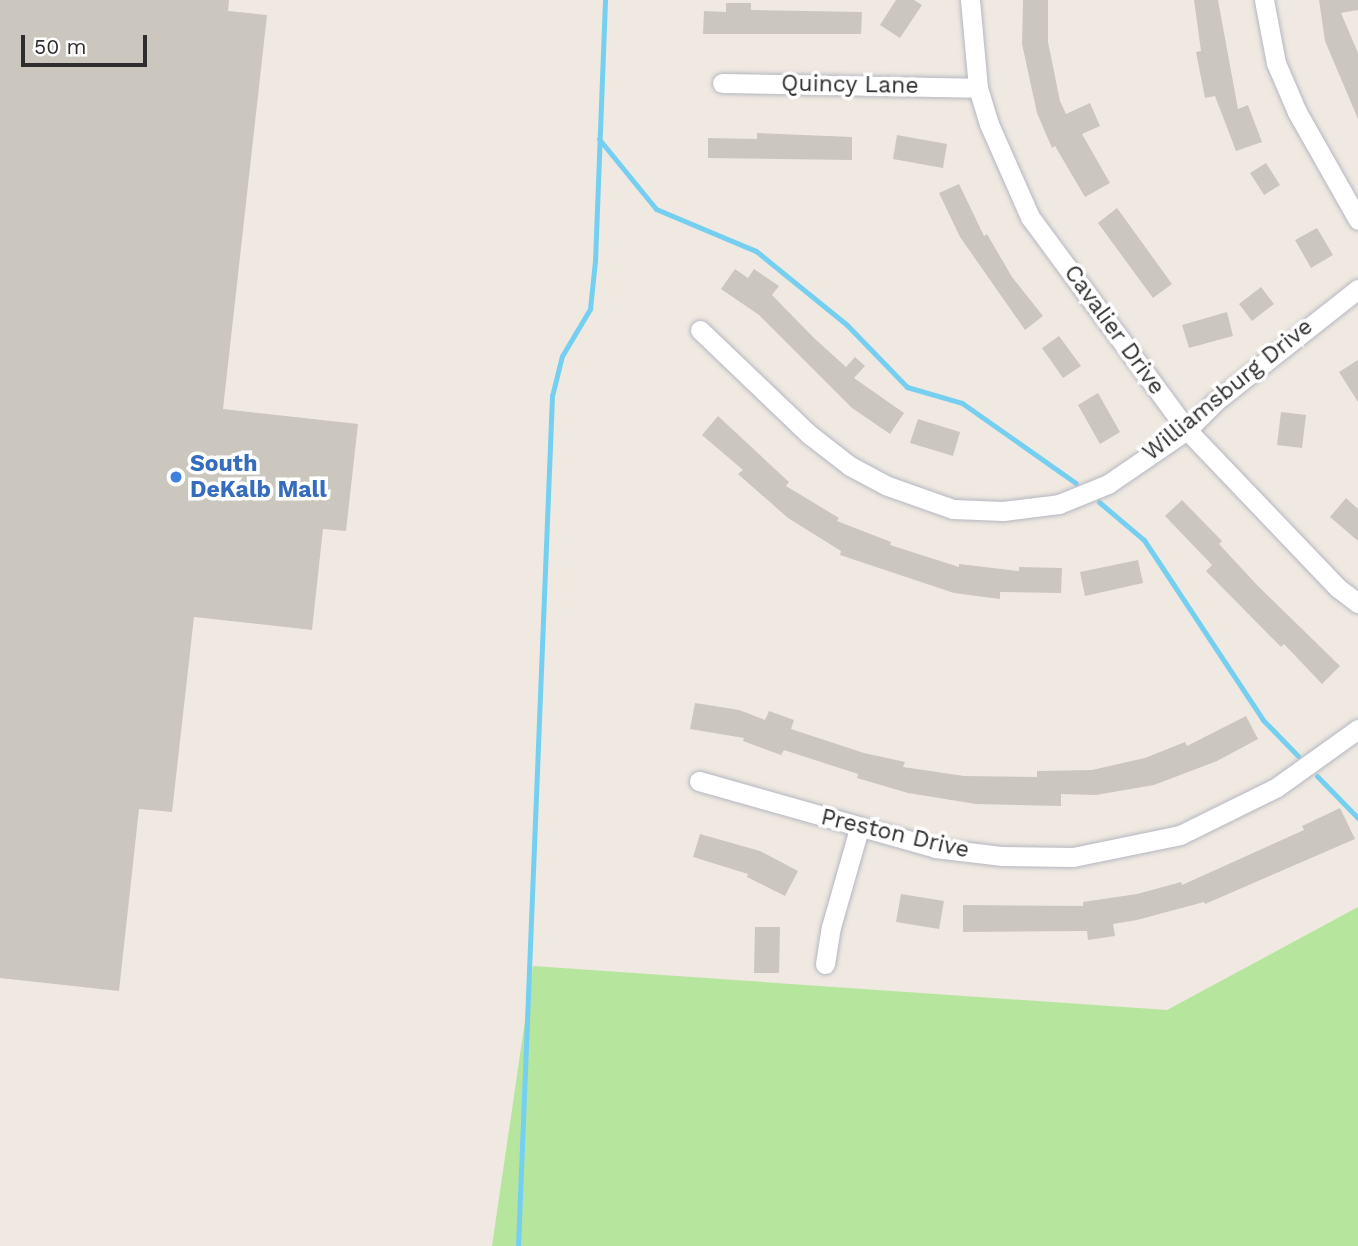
<!DOCTYPE html>
<html>
<head>
<meta charset="utf-8">
<style>
	body { margin:0 }
	#map { position:relative; width:1358px; height:1246px; overflow:hidden; background:#efe9e1; font-family:"Work Sans",sans-serif }
	div>[style] { position:absolute }
	.green>* { inset:0; background:#b6e59e }
	.stream>* { height:5px; margin:-2.5px; padding:0 2.5px; transform-origin:2.5px; border-radius:2.5px; background:#75cff0 }
	.building>* { inset:0; background:#cbc7bf }
	.roads { filter:drop-shadow(0 0 2px #b4b7c1) drop-shadow(0 0 2px #b4b7c1) }
	.minor>* { height:19px; margin:-9.5px; padding:0 9.5px; transform-origin:9.5px; border-radius:9.5px; background:#fff }
	.dots>* { width:19px; height:19px; translate:-50% -50%; box-sizing:border-box; border:4px solid #fff; border-radius:50% }
	span { translate:-50% -50%; white-space:nowrap; text-align:center; line-height:1.15; -webkit-text-stroke:7px #fff; paint-order:stroke }
	.street-label { font-size:23px; color:#2e2e2e }
	.shop-label { font-size:23px; color:#366cbe; font-weight:700 }
	.left { translate:0 -50%; text-align:left }
	.scale { position:absolute; left:21px; top:35px; width:126px; height:32px; box-sizing:border-box; border:4px solid #2e2e2e; border-top:0; padding-left:9px; font-size:21px; line-height:24px; white-space:nowrap; color:#2e2e2e; -webkit-text-stroke:5px #fff; paint-order:stroke }
</style>
</head>
<body>
<div id="map">
	<div class="green">
		<div style="clip-path:polygon(1358px 907px,1358px 1246px,492px 1246px,533px 966px,1167px 1010px)"></div>
	</div>
	<div class="stream">
		<div style="left:599px;top:139px;width:90px;rotate:50.8deg"></div>
		<div style="left:656px;top:209px;width:108px;rotate:22.8deg"></div>
		<div style="left:756px;top:251px;width:117px;rotate:39.1deg"></div>
		<div style="left:847px;top:325px;width:86px;rotate:45.9deg"></div>
		<div style="left:907px;top:387px;width:57px;rotate:16.2deg"></div>
		<div style="left:962px;top:403px;width:139px;rotate:35.1deg"></div>
		<div style="left:1099px;top:502px;width:59px;rotate:40.2deg"></div>
		<div style="left:1144px;top:540px;width:216px;rotate:56.5deg"></div>
		<div style="left:1263px;top:720px;width:50px;rotate:45.8deg"></div>
		<div style="left:1317px;top:776px;width:59px;rotate:45.7deg"></div>
		<div style="left:518px;top:1246px;width:851px;rotate:-87.71deg"></div>
		<div style="left:552px;top:396px;width:41px;rotate:-76deg"></div>
		<div style="left:562px;top:356px;width:55px;rotate:-59.2deg"></div>
		<div style="left:590px;top:309px;width:48px;rotate:-84.1deg"></div>
		<div style="left:595px;top:261px;width:261px;rotate:-87.8deg"></div>
	</div>
	<div class="building">
		<div style="clip-path:polygon(0 0,229px 0,228px 11px,267px 15px,223px 409px,358px 424px,346px 531px,323px 529px,312px 630px,194px 617px,172px 812px,139px 809px,119px 991px,0 978px)"></div>
		<div style="clip-path:polygon(896px 0,914px 0,922px 5px,900px 38px,880px 25px)"></div>
		<div style="clip-path:polygon(1023px 0,1048px 0,1048px 42px,1060px 101px,1066px 114px,1090px 103px,1100px 126px,1082px 134px,1110px 183px,1085px 197px,1055px 146px,1052px 148px,1037px 113px,1022px 44px)"></div>
		<div style="clip-path:polygon(1194px 0,1218px 0,1238px 109px,1248px 105px,1262px 142px,1236px 151px,1215px 96px,1205px 98px,1196px 52px,1201px 51px)"></div>
		<div style="clip-path:polygon(1319px 0,1358px 0,1358px 10px,1341px 13px,1358px 53px,1358px 119px,1325px 41px)"></div>
		<div style="clip-path:polygon(726px 3px,751px 3px,751px 10px,862px 12px,861px 34px,703px 34px,704px 11px,726px 12px)"></div>
		<div style="clip-path:polygon(757px 133px,852px 137px,852px 160px,708px 158px,708px 138px,757px 139px)"></div>
		<div style="clip-path:polygon(897px 135px,947px 144px,943px 168px,893px 159px)"></div>
		<div style="clip-path:polygon(1266px 163px,1280px 185px,1264px 195px,1250px 173px)"></div>
		<div style="clip-path:polygon(959px 184px,984px 236px,987px 234px,1012px 277px,1043px 316px,1025px 330px,960px 237px,939px 193px)"></div>
		<div style="clip-path:polygon(1117px 208px,1172px 284px,1153px 298px,1098px 223px)"></div>
		<div style="clip-path:polygon(1317px 228px,1333px 255px,1311px 268px,1295px 240px)"></div>
		<div style="clip-path:polygon(735px 269px,748px 278px,754px 269px,779px 286px,772px 295px,813px 337px,846px 367px,855px 357px,865px 366px,854px 378px,904px 413px,890px 434px,852px 408px,759px 315px,721px 289px)"></div>
		<div style="clip-path:polygon(1261px 287px,1274px 304px,1252px 321px,1239px 304px)"></div>
		<div style="clip-path:polygon(1227px 312px,1233px 336px,1189px 348px,1182px 325px)"></div>
		<div style="clip-path:polygon(1059px 336px,1081px 366px,1063px 378px,1042px 348px)"></div>
		<div style="clip-path:polygon(1358px 360px,1358px 402px,1339px 372px)"></div>
		<div style="clip-path:polygon(1098px 393px,1120px 432px,1100px 444px,1078px 405px)"></div>
		<div style="clip-path:polygon(1281px 412px,1306px 415px,1302px 448px,1277px 445px)"></div>
		<div style="clip-path:polygon(718px 416px,789px 482px,786px 486px,839px 518px,837px 521px,891px 542px,890px 545px,959px 567px,959px 564px,1019px 571px,1019px 567px,1062px 568px,1061px 593px,1000px 592px,1000px 599px,954px 593px,840px 555px,841px 551px,788px 518px,738px 474px,743px 470px,702px 435px)"></div>
		<div style="clip-path:polygon(918px 419px,960px 432px,953px 456px,910px 443px)"></div>
		<div style="clip-path:polygon(1346px 498px,1358px 509px,1358px 541px,1330px 517px)"></div>
		<div style="clip-path:polygon(1182px 500px,1222px 541px,1219px 544px,1257px 585px,1340px 666px,1322px 684px,1284px 644px,1281px 647px,1206px 571px,1212px 565px,1165px 516px)"></div>
		<div style="clip-path:polygon(1138px 560px,1143px 583px,1085px 596px,1080px 572px)"></div>
		<div style="clip-path:polygon(695px 703px,739px 710px,765px 720px,769px 711px,794px 720px,791px 729px,864px 753px,905px 762px,903px 767px,964px 776px,1037px 777px,1037px 771px,1092px 770px,1145px 758px,1185px 742px,1187px 746px,1246px 716px,1258px 739px,1217px 761px,1154px 785px,1096px 795px,1061px 794px,1061px 806px,976px 804px,908px 793px,857px 778px,858px 774px,784px 750px,781px 755px,743px 741px,744px 738px,690px 729px)"></div>
		<div style="clip-path:polygon(1340px 808px,1355px 839px,1205px 904px,1204px 902px,1137px 920px,1113px 924px,1115px 936px,1088px 940px,1087px 931px,963px 932px,963px 905px,1083px 906px,1083px 902px,1137px 894px,1181px 882px,1182px 885px,1304px 830px,1302px 826px)"></div>
		<div style="clip-path:polygon(700px 834px,760px 851px,798px 871px,785px 896px,747px 877px,748px 874px,693px 857px)"></div>
		<div style="clip-path:polygon(901px 894px,944px 901px,939px 929px,896px 922px)"></div>
		<div style="clip-path:polygon(755px 927px,780px 927px,779px 973px,754px 973px)"></div>
	</div>
	<div class="roads">
		<div class="minor">
			<div style="left:970px;top:0;width:88px;rotate:84.8deg"></div>
			<div style="left:978px;top:88px;width:38px;rotate:73deg"></div>
			<div style="left:989px;top:124px;width:102px;rotate:66.2deg"></div>
			<div style="left:1030px;top:217px;width:265px;rotate:53.6deg"></div>
			<div style="left:1187px;top:430px;width:219px;rotate:46.3deg"></div>
			<div style="left:1338px;top:588px;width:25px;rotate:37deg"></div>
			<div style="left:1264px;top:0;width:64px;rotate:79.2deg"></div>
			<div style="left:1276px;top:63px;width:53px;rotate:66.8deg"></div>
			<div style="left:1297px;top:112px;width:124px;rotate:60.5deg"></div>
			<div style="left:722px;top:83px;width:256px;rotate:1.1deg"></div>
			<div style="left:700px;top:330px;width:152px;rotate:43.7deg"></div>
			<div style="left:810px;top:435px;width:51px;rotate:37.8deg"></div>
			<div style="left:850px;top:466px;width:40px;rotate:28deg"></div>
			<div style="left:885px;top:485px;width:72px;rotate:19.4deg"></div>
			<div style="left:953px;top:509px;width:50px;rotate:2.3deg"></div>
			<div style="left:1003px;top:511px;width:56px;rotate:-7.1deg"></div>
			<div style="left:1059px;top:504px;width:53px;rotate:-22.2deg"></div>
			<div style="left:1108px;top:484px;width:96px;rotate:-34.4deg"></div>
			<div style="left:1187px;top:430px;width:41px;rotate:-45deg"></div>
			<div style="left:1216px;top:401px;width:181px;rotate:-38.3deg"></div>
			<div style="left:699px;top:781px;width:245px;rotate:15.8deg"></div>
			<div style="left:935px;top:848px;width:66px;rotate:6.9deg"></div>
			<div style="left:1001px;top:856px;width:72px;rotate:0.8deg"></div>
			<div style="left:1073px;top:857px;width:109px;rotate:-11.6deg"></div>
			<div style="left:1180px;top:835px;width:108px;rotate:-26.3deg"></div>
			<div style="left:1277px;top:787px;width:100px;rotate:-35.6deg"></div>
			<div style="left:825px;top:964px;width:37px;rotate:-81deg"></div>
			<div style="left:831px;top:927px;width:102px;rotate:-74.1deg"></div>
		</div>
	</div>
	<div class="dots">
		<div style="left:176px;top:477px;background:#3f7fe0"></div>
	</div>
	<div class="street-label">
		<span style="left:850px;top:85px;rotate:1deg">Quincy Lane</span>
		<span style="left:1114px;top:330px;rotate:54deg">Cavalier Drive</span>
		<span style="left:1228px;top:390px;rotate:-39deg">Williamsburg Drive</span>
		<span style="left:895px;top:834px;rotate:13deg">Preston Drive</span>
	</div>
	<div class="shop-label">
		<span class="left" style="left:190px;top:477px">South<br>DeKalb Mall</span>
	</div>
	<div class="scale">50 m</div>
</div>
</body>
</html>
